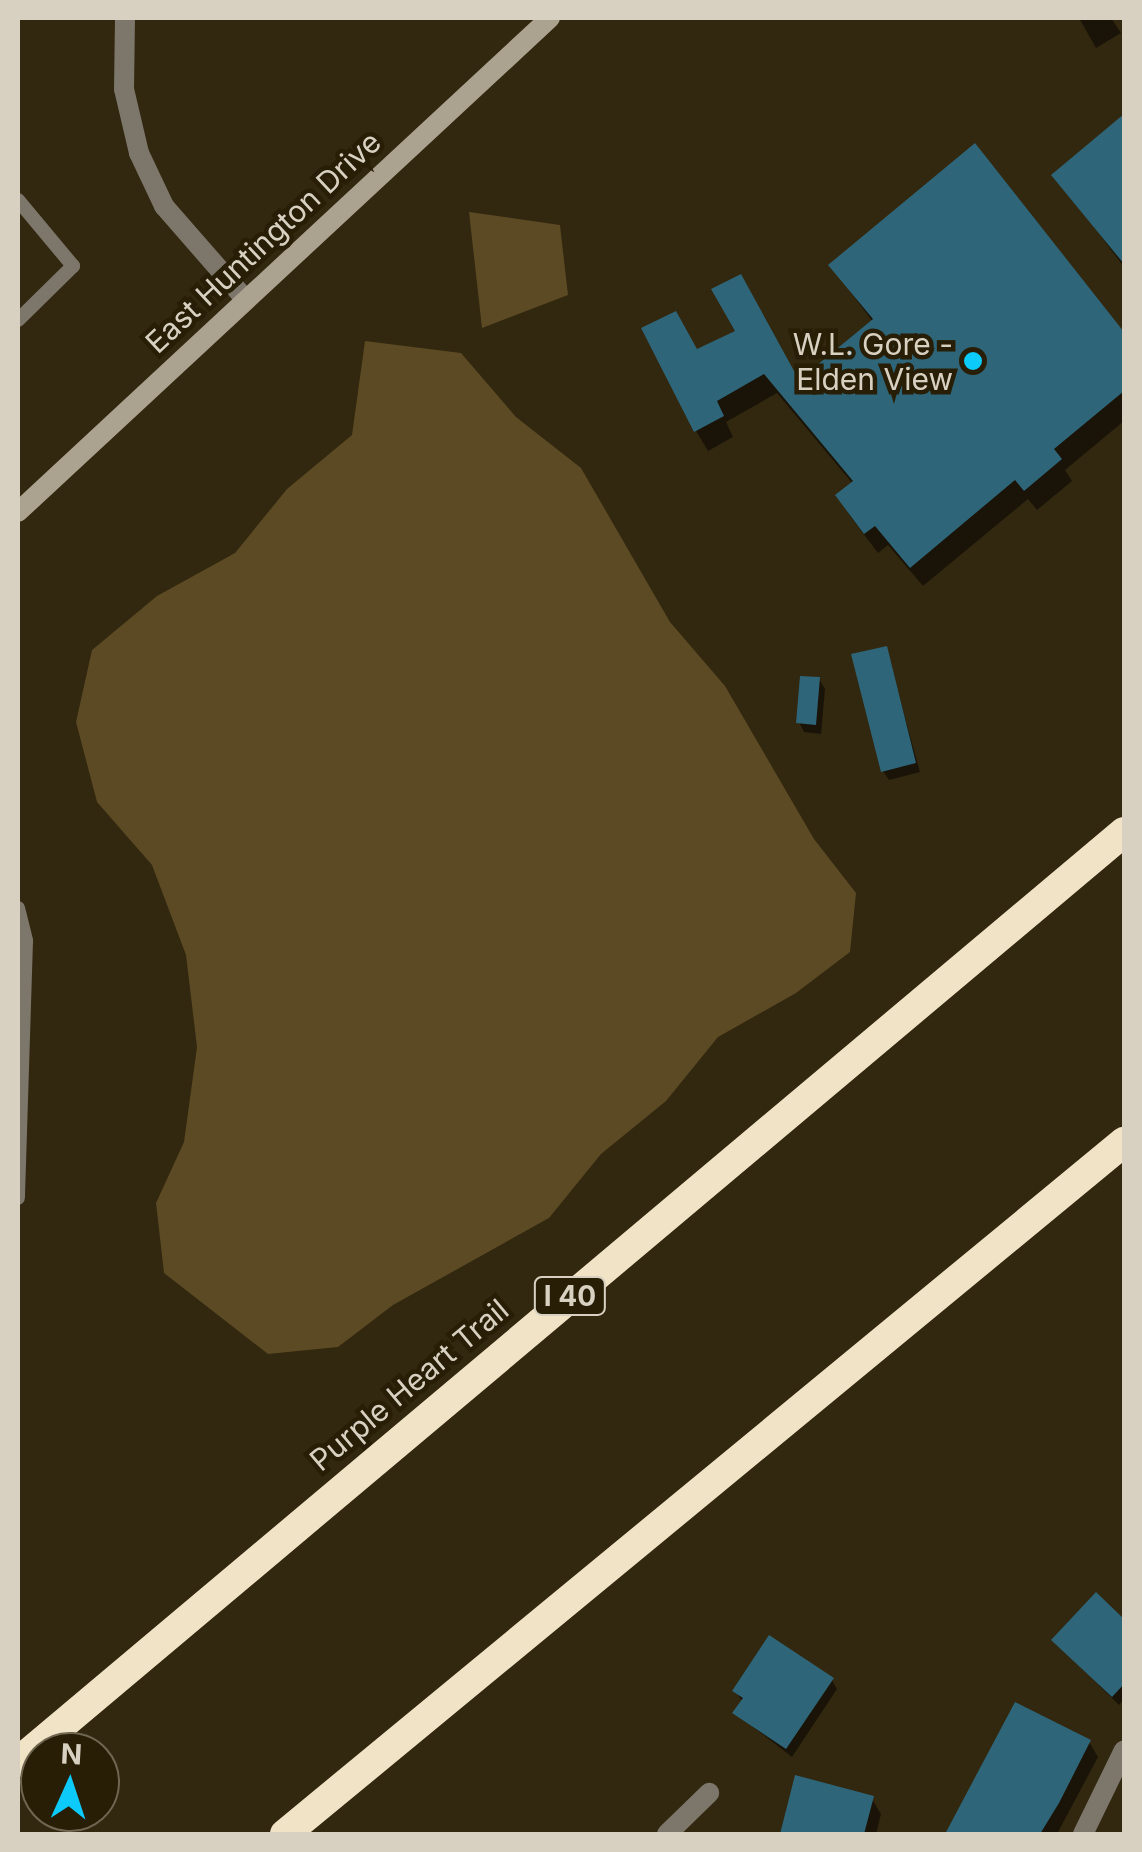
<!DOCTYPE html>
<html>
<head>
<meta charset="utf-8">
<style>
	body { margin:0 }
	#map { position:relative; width:1142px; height:1852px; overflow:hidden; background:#32270f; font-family:Inter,sans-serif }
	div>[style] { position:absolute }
	.green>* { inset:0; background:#5b4a23 }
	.shadow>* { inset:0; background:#0007 }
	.building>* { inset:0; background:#2e6578 }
	.lane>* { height:14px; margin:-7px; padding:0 7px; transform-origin:7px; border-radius:7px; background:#7c766b }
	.street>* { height:20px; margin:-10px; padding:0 10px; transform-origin:10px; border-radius:10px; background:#7c766b }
	.secondary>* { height:20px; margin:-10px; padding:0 10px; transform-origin:10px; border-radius:10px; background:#aba28f }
	.highway>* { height:30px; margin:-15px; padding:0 15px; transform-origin:15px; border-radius:15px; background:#f1e3c6 }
	.dots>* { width:28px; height:28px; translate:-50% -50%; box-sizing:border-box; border:5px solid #281e05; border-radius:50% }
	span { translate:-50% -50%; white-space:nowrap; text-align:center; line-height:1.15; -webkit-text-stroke:9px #281e05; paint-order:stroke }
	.shield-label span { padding:2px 8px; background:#281e05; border:2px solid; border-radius:8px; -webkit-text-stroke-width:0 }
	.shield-label { font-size:28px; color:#d8d1c2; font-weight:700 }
	.street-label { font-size:30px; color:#d8d1c2 }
	.poi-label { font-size:30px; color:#d8d1c2 }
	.right { translate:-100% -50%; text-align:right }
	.frame { position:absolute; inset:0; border:20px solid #d8d1c2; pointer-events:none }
	.north { position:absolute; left:20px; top:1732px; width:100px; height:100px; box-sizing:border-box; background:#281e05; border:2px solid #6e6651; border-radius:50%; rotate:3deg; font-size:28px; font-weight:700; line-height:40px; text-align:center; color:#d8d1c2 }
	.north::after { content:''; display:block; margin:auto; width:35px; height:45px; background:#0ccafa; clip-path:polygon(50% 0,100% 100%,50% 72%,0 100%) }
</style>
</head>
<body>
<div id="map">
	<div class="green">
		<div style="clip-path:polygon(469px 212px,560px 225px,568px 295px,482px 328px)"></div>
		<div style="clip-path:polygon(365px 341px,461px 353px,516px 417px,581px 468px,670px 622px,725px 686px,814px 839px,856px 893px,850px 952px,796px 993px,718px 1037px,666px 1101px,601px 1154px,549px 1218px,393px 1305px,338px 1347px,268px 1354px,164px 1273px,156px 1203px,184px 1142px,197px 1047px,186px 955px,152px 865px,97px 802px,76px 722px,92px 650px,157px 596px,235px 553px,287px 489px,352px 435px)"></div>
	</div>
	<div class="shadow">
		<div style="clip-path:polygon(1079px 18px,1111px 18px,1121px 33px,1096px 48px)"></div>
		<div style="clip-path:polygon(1124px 117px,1124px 267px,1055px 175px)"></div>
		<div style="clip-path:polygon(974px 147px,1124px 334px,1124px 421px,1065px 470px,1072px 481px,1037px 510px,1028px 499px,923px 586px,888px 545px,878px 553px,850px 516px,838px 496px,853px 484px,777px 393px,726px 422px,733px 437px,708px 451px,696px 431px,697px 352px,799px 383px,873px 322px,831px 266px)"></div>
		<div style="clip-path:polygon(886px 649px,920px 772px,889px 780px,883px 771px)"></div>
		<div style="clip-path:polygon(819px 679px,825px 689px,821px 734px,804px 732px,799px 722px)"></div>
		<div style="clip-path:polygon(1096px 1596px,1124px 1623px,1124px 1699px,1119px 1705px,1054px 1641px)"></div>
		<div style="clip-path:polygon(832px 1680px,837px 1689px,792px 1757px,735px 1713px,743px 1702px,735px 1691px)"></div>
		<div style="clip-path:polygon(1016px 1705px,1089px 1742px,1098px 1757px,1057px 1834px,948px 1834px)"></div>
		<div style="clip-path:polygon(797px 1778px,872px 1799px,881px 1814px,876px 1834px,782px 1834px)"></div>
	</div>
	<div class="building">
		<div style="clip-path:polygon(1124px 114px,1124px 264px,1051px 175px)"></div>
		<div style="clip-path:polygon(975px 143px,1124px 332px,1124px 391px,1054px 449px,1062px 459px,1024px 491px,1015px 480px,910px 568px,875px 526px,864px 534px,835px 495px,853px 481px,764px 374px,717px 401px,724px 416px,694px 432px,641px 328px,676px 311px,697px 349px,735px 331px,711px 289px,741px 274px,799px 380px,873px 319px,828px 265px)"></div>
		<div style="clip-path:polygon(887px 646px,916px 763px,881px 772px,851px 654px)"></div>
		<div style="clip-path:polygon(800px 676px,820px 677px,816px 725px,796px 723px)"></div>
		<div style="clip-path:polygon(1096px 1592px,1124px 1619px,1124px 1684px,1112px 1697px,1051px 1640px)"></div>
		<div style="clip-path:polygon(769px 1635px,834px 1678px,786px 1749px,732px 1713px,743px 1698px,732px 1691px)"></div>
		<div style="clip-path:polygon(1015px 1702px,1091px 1740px,1059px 1803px,1040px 1834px,945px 1834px)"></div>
		<div style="clip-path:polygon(795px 1775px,874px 1796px,864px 1834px,780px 1834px)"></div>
	</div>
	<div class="lane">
		<div style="left:18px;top:200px;width:86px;rotate:50.2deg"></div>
		<div style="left:73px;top:266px;width:77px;rotate:135.5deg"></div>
		<div style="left:18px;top:908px;width:34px;rotate:76deg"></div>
		<div style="left:26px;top:941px;width:257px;rotate:91.8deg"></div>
	</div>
	<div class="street">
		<div style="left:125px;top:18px;width:71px;rotate:90.8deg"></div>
		<div style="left:124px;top:89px;width:66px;rotate:76.8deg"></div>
		<div style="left:139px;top:153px;width:59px;rotate:64.7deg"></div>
		<div style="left:164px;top:206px;width:123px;rotate:48.9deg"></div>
		<div style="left:667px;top:1834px;width:59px;rotate:-44.3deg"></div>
		<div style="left:1083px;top:1834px;width:93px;rotate:-64deg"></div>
	</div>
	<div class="secondary">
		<div style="left:18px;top:512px;width:726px;rotate:-42.88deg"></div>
	</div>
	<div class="highway">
		<div style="left:18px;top:1762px;width:1445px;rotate:-40.06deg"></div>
		<div style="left:285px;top:1834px;width:1088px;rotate:-39.52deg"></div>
	</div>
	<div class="dots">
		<div style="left:973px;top:361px;background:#0ccafa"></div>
	</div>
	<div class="shield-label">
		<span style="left:570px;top:1296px">I 40</span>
	</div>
	<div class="street-label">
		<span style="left:263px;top:242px;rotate:-43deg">East Huntington Drive</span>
		<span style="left:409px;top:1385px;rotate:-40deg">Purple Heart Trail</span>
	</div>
	<div class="poi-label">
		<span class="right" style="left:953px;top:361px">W.L. Gore -<br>Elden View</span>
	</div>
	<div class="frame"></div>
	<div class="north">N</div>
</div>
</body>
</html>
